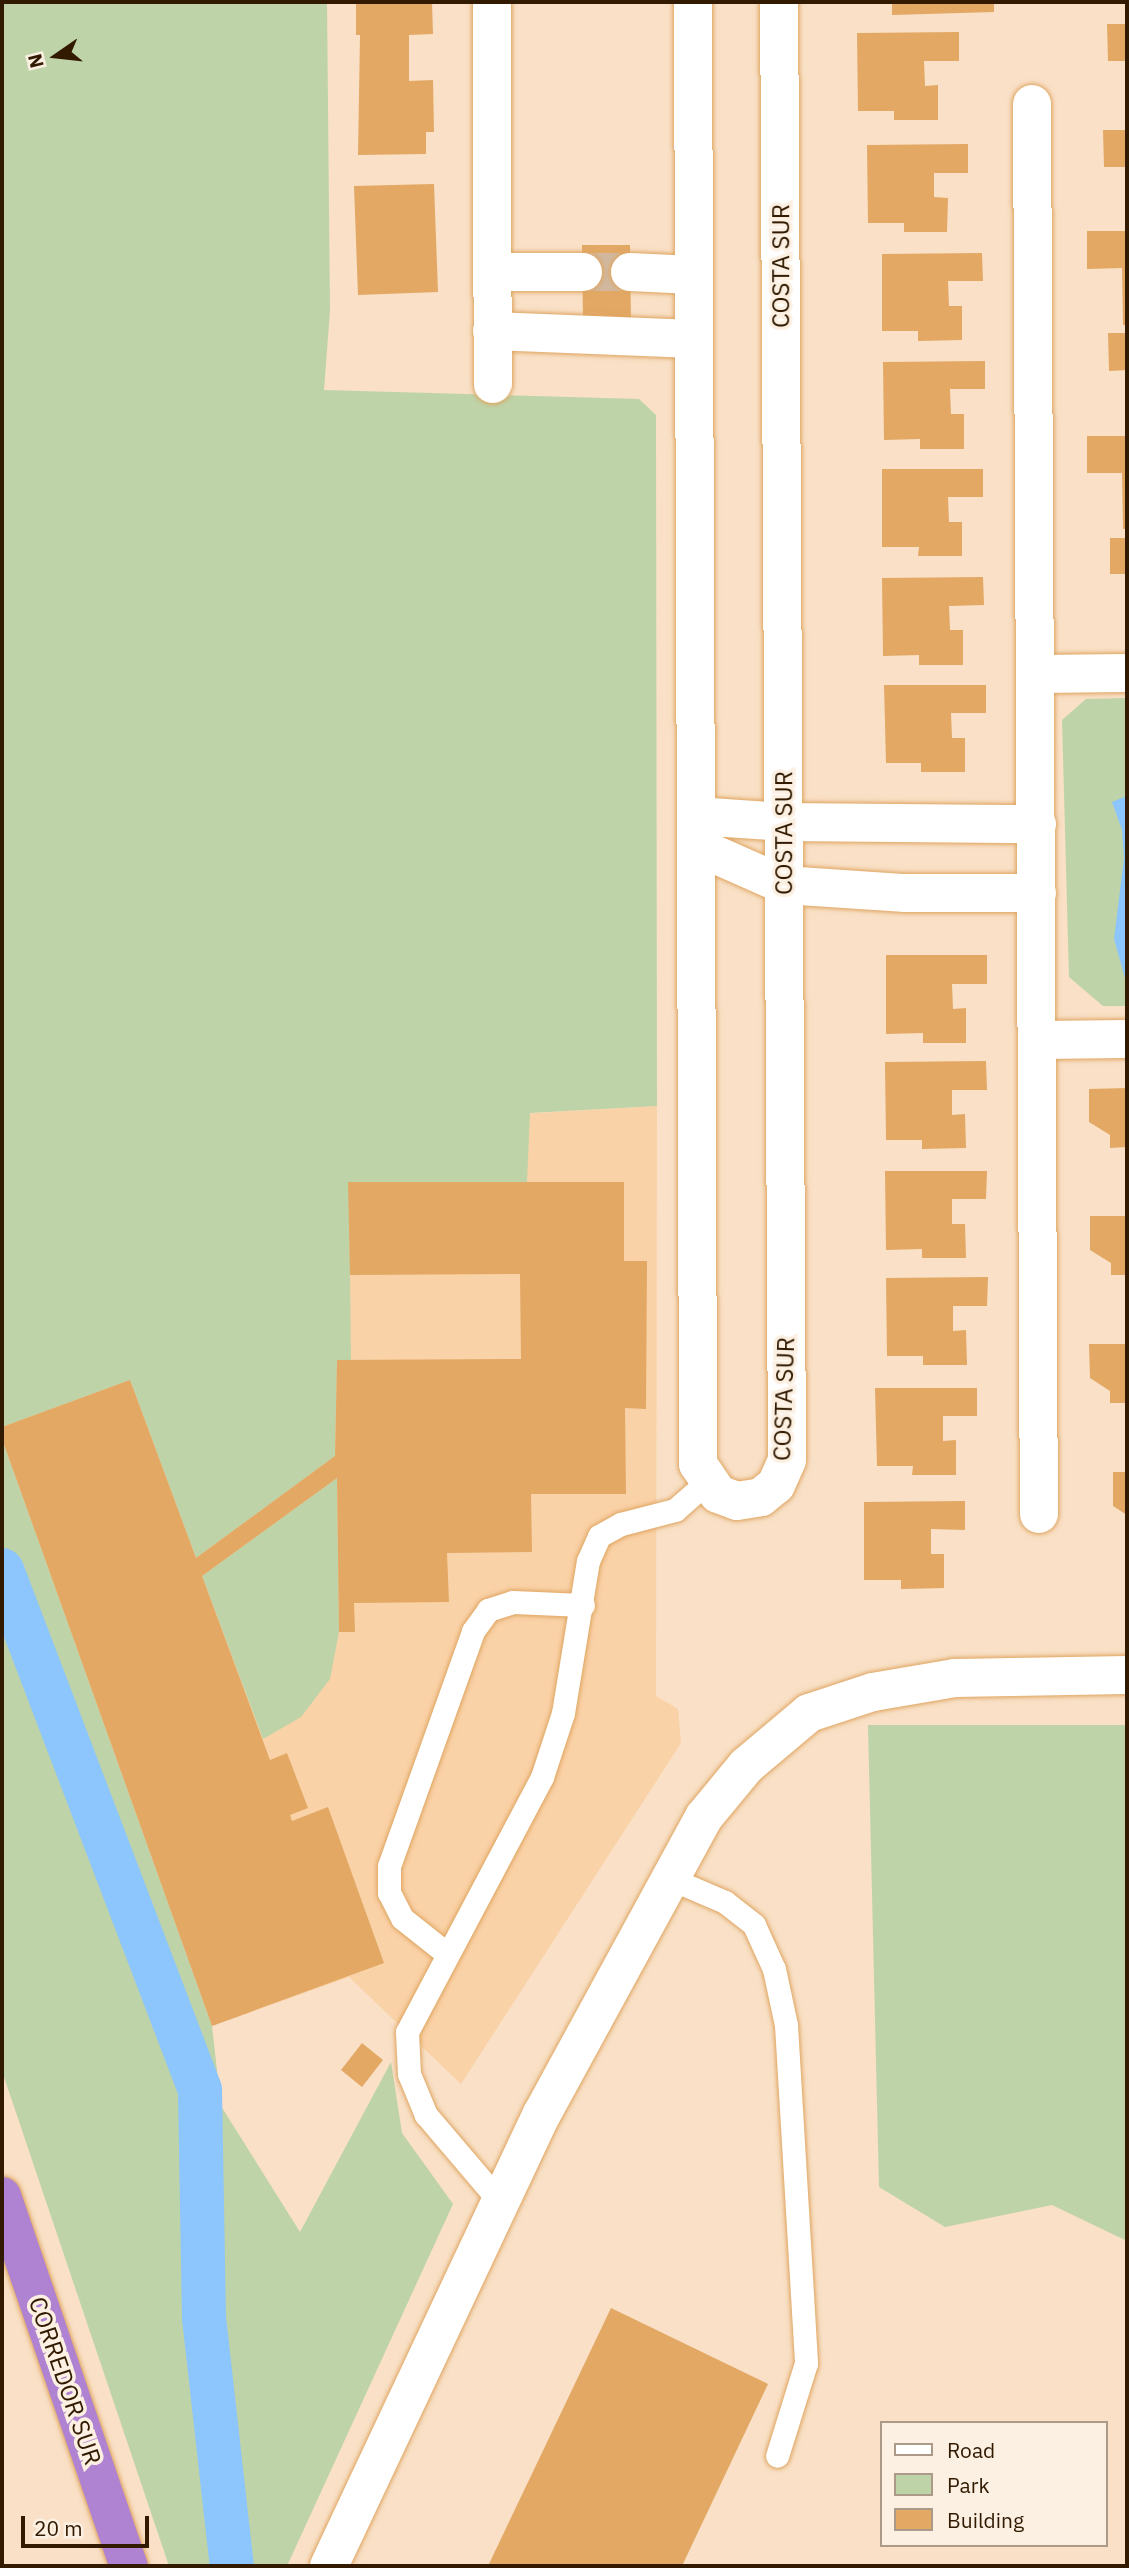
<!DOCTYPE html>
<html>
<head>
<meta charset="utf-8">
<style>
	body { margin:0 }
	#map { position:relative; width:1129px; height:2568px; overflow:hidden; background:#f9e0c6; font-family:"IBM Plex Sans",sans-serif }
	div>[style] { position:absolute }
	.built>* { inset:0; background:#fad2a7 }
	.green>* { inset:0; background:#bed3a8 }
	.water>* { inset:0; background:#8dc5fd }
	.canal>* { height:44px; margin:-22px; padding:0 22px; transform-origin:22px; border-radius:22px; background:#8dc5fd }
	.building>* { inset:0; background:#e2a864 }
	.minor-tunnel>* { height:38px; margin-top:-19px; transform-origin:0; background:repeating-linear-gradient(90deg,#d1b89e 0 38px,transparent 0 57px) }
	.roads { filter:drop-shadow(0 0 2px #dfa561) drop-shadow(0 0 2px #dfa561) }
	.service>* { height:23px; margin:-11.5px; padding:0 11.5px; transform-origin:11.5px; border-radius:11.5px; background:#fff }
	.minor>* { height:38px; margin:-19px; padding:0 19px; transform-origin:19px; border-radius:19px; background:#fff }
	.tertiary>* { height:38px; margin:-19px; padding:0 19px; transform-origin:19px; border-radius:19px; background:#fff }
	.motorway>* { height:38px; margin:-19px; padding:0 19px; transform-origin:19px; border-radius:19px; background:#af83d1 }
	span { translate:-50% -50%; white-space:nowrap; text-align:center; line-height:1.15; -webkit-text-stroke:7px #fcf0e3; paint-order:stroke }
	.street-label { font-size:24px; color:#311a00 }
	.frame { position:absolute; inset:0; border:4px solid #311a00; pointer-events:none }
	.legend { position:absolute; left:880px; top:2421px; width:228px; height:126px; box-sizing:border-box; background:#fcf0e3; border:2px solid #ab9a88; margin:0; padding:9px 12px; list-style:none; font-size:21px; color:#311a00 }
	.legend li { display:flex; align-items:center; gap:14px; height:35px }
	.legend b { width:35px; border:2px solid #ab9a88 }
	.north { position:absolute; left:21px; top:21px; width:70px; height:70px; -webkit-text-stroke:5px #fcf0e3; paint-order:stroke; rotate:256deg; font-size:19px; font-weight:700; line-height:28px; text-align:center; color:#311a00 }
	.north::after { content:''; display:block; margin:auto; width:24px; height:32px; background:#311a00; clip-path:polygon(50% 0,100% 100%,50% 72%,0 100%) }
	.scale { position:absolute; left:21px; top:2516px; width:128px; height:32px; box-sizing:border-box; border:4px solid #311a00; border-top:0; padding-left:9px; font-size:21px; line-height:24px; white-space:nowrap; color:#311a00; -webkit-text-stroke:5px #fcf0e3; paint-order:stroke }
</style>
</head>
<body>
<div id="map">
	<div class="built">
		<div style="clip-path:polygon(657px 1106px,656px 1696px,678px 1709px,681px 1743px,461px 2084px,349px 1977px,212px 2026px,2px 1439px,2px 1172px,248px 1130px)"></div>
	</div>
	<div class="green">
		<div style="clip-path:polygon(2px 2px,327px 2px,330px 311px,324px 390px,639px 399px,656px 415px,657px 1106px,530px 1113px,527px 1182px,349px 1183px,351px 1360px,337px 1360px,335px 1456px,196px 1558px,130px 1380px,2px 1427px)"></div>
		<div style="clip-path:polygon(1127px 698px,1127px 1006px,1103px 1006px,1069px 977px,1062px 720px,1086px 699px)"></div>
		<div style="clip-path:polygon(2px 1439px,212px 2026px,221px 2106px,300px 2232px,391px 2062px,402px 2133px,453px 2204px,287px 2566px,169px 2566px,2px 2071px)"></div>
		<div style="clip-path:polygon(337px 1478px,339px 1632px,330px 1679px,301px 1717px,263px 1739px,202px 1576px)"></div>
		<div style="clip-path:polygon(868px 1725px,1127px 1725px,1127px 2241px,1052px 2205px,945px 2227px,879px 2187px)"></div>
	</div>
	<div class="water">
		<div style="clip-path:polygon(1127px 796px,1127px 985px,1114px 939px,1124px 858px,1122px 830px,1112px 802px)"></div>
	</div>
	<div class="canal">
		<div style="left:2px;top:1570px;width:556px;rotate:69.15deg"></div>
		<div style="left:200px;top:2090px;width:228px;rotate:89deg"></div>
		<div style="left:204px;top:2318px;width:250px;rotate:83.6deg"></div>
	</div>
	<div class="building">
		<div style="clip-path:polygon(356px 2px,432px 2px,433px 34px,409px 35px,409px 81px,433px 80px,434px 132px,426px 132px,426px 154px,358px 155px,360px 35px,356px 35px)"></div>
		<div style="clip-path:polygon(892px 2px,994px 2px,994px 12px,892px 15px)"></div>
		<div style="clip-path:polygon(1107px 24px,1127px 24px,1127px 61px,1108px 61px)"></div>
		<div style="clip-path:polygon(959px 32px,959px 61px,924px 61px,925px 86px,938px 85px,938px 120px,894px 120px,894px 111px,858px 111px,857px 33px)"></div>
		<div style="clip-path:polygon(1103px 130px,1127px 130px,1127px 167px,1104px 167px)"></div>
		<div style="clip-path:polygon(968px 144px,968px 173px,934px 173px,934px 197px,948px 198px,947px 232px,904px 232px,904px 223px,868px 223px,867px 145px)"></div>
		<div style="clip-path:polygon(434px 184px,438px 292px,358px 295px,354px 186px)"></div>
		<div style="clip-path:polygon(1087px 231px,1127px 231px,1127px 325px,1123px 325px,1122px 268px,1087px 269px)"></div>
		<div style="clip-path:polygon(582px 245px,630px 245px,631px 322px,583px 322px)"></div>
		<div style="clip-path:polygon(982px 253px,983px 281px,948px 281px,949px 306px,962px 306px,962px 340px,918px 341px,918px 331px,882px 331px,882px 254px)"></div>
		<div style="clip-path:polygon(1108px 333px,1127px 333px,1127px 370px,1109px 371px)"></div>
		<div style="clip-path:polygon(985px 361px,985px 389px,950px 389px,951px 414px,964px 414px,964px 449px,920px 449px,920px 439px,884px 440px,883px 362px)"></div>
		<div style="clip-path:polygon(1087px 436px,1127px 436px,1127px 529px,1123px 529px,1122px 473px,1087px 473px)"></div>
		<div style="clip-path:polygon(882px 469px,983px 469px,983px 497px,948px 497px,949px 522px,962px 522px,962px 556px,918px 556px,919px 547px,882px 547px)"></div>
		<div style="clip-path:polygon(1110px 538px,1127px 538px,1127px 574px,1110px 574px)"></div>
		<div style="clip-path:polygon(983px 577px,984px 605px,949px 606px,950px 630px,963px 630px,963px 665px,919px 665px,919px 655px,883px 656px,882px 578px)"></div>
		<div style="clip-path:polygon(884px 685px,986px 685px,986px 713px,951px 713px,952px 738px,965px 738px,965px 772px,921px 772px,921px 763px,886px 763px)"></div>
		<div style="clip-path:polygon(886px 955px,987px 955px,987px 984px,952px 984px,953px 1009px,966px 1008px,966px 1043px,923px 1043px,923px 1033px,886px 1034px)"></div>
		<div style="clip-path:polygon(986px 1061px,987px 1090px,952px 1090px,952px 1115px,965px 1114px,966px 1148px,922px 1149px,922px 1140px,886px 1140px,885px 1062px)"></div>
		<div style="clip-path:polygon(1127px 1088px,1127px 1147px,1110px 1148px,1110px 1135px,1089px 1122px,1089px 1089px)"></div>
		<div style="clip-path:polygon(885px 1171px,987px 1171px,986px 1199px,952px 1199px,952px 1224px,965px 1224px,966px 1258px,922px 1258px,922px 1249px,886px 1250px)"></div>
		<div style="clip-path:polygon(348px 1182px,624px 1182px,624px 1261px,647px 1261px,646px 1409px,625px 1408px,626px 1494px,531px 1494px,532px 1552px,447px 1553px,449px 1602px,354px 1603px,355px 1632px,339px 1632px,337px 1478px,202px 1576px,270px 1760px,287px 1753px,308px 1808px,290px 1815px,292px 1821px,328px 1807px,384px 1963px,212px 2026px,2px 1439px,2px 1427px,130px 1380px,196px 1558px,335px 1456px,337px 1360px,521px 1359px,520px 1274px,350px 1275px)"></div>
		<div style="clip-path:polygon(1090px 1216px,1127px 1216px,1127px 1275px,1111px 1275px,1111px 1263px,1090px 1250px)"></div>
		<div style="clip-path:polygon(988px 1277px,987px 1306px,953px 1306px,953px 1331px,966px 1330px,967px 1365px,923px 1365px,923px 1356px,887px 1356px,886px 1278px)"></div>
		<div style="clip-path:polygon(1089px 1344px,1127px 1344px,1127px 1403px,1110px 1403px,1110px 1391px,1090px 1378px)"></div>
		<div style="clip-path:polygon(875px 1388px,977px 1388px,977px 1416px,943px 1416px,943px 1441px,956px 1440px,956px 1475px,912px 1475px,913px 1466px,877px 1466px)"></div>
		<div style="clip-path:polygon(1113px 1472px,1127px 1472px,1127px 1515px,1113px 1506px)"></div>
		<div style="clip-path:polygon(965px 1501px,965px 1530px,931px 1529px,931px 1554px,944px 1554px,944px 1588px,901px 1589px,901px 1580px,864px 1580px,864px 1502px)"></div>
		<div style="clip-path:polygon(362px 2043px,383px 2060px,362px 2087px,341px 2070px)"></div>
		<div style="clip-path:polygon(611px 2308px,768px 2384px,682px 2566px,488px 2566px)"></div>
	</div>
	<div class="minor-tunnel">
		<div style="left:583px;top:272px;width:47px"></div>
	</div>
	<div class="roads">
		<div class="service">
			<div style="left:669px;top:1878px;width:61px;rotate:23.2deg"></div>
			<div style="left:725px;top:1902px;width:37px;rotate:38deg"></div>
			<div style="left:754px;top:1925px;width:48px;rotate:65.6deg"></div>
			<div style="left:774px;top:1969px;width:57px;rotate:77.9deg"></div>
			<div style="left:786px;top:2025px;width:339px;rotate:86.6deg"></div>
			<div style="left:806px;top:2363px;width:97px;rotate:107.3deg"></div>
			<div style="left:446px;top:1953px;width:56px;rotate:-141.5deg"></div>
			<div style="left:402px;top:1918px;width:28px;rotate:-117deg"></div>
			<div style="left:389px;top:1893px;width:27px;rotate:-90deg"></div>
			<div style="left:389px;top:1866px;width:250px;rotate:-70.3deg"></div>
			<div style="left:473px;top:1631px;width:26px;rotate:-54deg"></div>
			<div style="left:488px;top:1610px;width:26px;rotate:-18deg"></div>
			<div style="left:513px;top:1602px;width:70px;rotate:2.5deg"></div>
			<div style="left:501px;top:2203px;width:116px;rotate:-130.4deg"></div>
			<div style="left:426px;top:2115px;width:44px;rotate:-112.5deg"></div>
			<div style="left:409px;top:2074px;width:42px;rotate:-92.7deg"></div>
			<div style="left:407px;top:2032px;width:289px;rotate:-62.1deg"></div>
			<div style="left:542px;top:1777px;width:67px;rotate:-71.8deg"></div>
			<div style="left:563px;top:1713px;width:154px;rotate:-80.7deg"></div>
			<div style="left:588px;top:1561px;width:27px;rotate:-66deg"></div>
			<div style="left:599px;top:1536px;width:25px;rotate:-29deg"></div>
			<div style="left:621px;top:1524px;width:56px;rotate:-14.5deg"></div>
			<div style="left:675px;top:1510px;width:43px;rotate:-41.2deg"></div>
		</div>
		<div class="minor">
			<div style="left:492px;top:2px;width:382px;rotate:89.9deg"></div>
			<div style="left:1032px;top:104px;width:1410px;rotate:89.72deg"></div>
			<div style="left:493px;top:272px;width:90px"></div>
			<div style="left:630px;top:272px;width:64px;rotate:2.7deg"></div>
			<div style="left:492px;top:331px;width:202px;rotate:2.3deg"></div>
			<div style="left:1036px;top:674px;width:91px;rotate:-0.6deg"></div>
			<div style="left:696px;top:816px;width:87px;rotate:3.9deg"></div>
			<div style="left:783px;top:822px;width:254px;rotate:0.5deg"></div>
			<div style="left:696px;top:846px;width:96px;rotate:23.9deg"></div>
			<div style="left:784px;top:885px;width:122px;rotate:3.8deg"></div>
			<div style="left:906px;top:893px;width:131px"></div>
			<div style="left:1038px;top:1040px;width:89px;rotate:-0.6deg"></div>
			<div style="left:329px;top:2566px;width:500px;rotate:-64.8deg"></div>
			<div style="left:542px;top:2114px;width:338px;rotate:-61.4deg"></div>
			<div style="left:704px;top:1817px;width:66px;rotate:-50.5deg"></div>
			<div style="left:746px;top:1766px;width:82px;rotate:-40.1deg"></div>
			<div style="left:809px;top:1713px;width:67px;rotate:-18.2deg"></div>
			<div style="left:873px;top:1692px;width:83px;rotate:-9.7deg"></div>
			<div style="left:955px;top:1678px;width:172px;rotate:-1deg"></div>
		</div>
		<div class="tertiary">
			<div style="left:693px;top:2px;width:1462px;rotate:89.8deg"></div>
			<div style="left:698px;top:1464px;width:36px;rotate:56deg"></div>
			<div style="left:718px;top:1494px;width:20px;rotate:20deg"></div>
			<div style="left:737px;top:1501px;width:24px;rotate:-9deg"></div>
			<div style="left:761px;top:1497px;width:19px;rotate:-39deg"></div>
			<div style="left:776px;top:1485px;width:27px;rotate:-66deg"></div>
			<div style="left:787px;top:1460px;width:1458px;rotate:-90.31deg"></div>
		</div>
		<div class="motorway">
			<div style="left:2px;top:2196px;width:391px;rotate:71.1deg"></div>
		</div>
	</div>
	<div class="street-label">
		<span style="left:781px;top:266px;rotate:-90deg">COSTA SUR</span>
		<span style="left:784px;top:833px;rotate:-90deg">COSTA SUR</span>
		<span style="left:784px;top:1399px;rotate:-88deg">COSTA SUR</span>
		<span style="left:65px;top:2381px;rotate:71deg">CORREDOR SUR</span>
	</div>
	<div class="frame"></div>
	<ul class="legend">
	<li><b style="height:9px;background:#fff"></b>Road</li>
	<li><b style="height:19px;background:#bed3a8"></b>Park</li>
	<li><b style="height:19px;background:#e2a864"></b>Building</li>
	</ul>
	<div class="north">N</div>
	<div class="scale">20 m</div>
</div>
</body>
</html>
